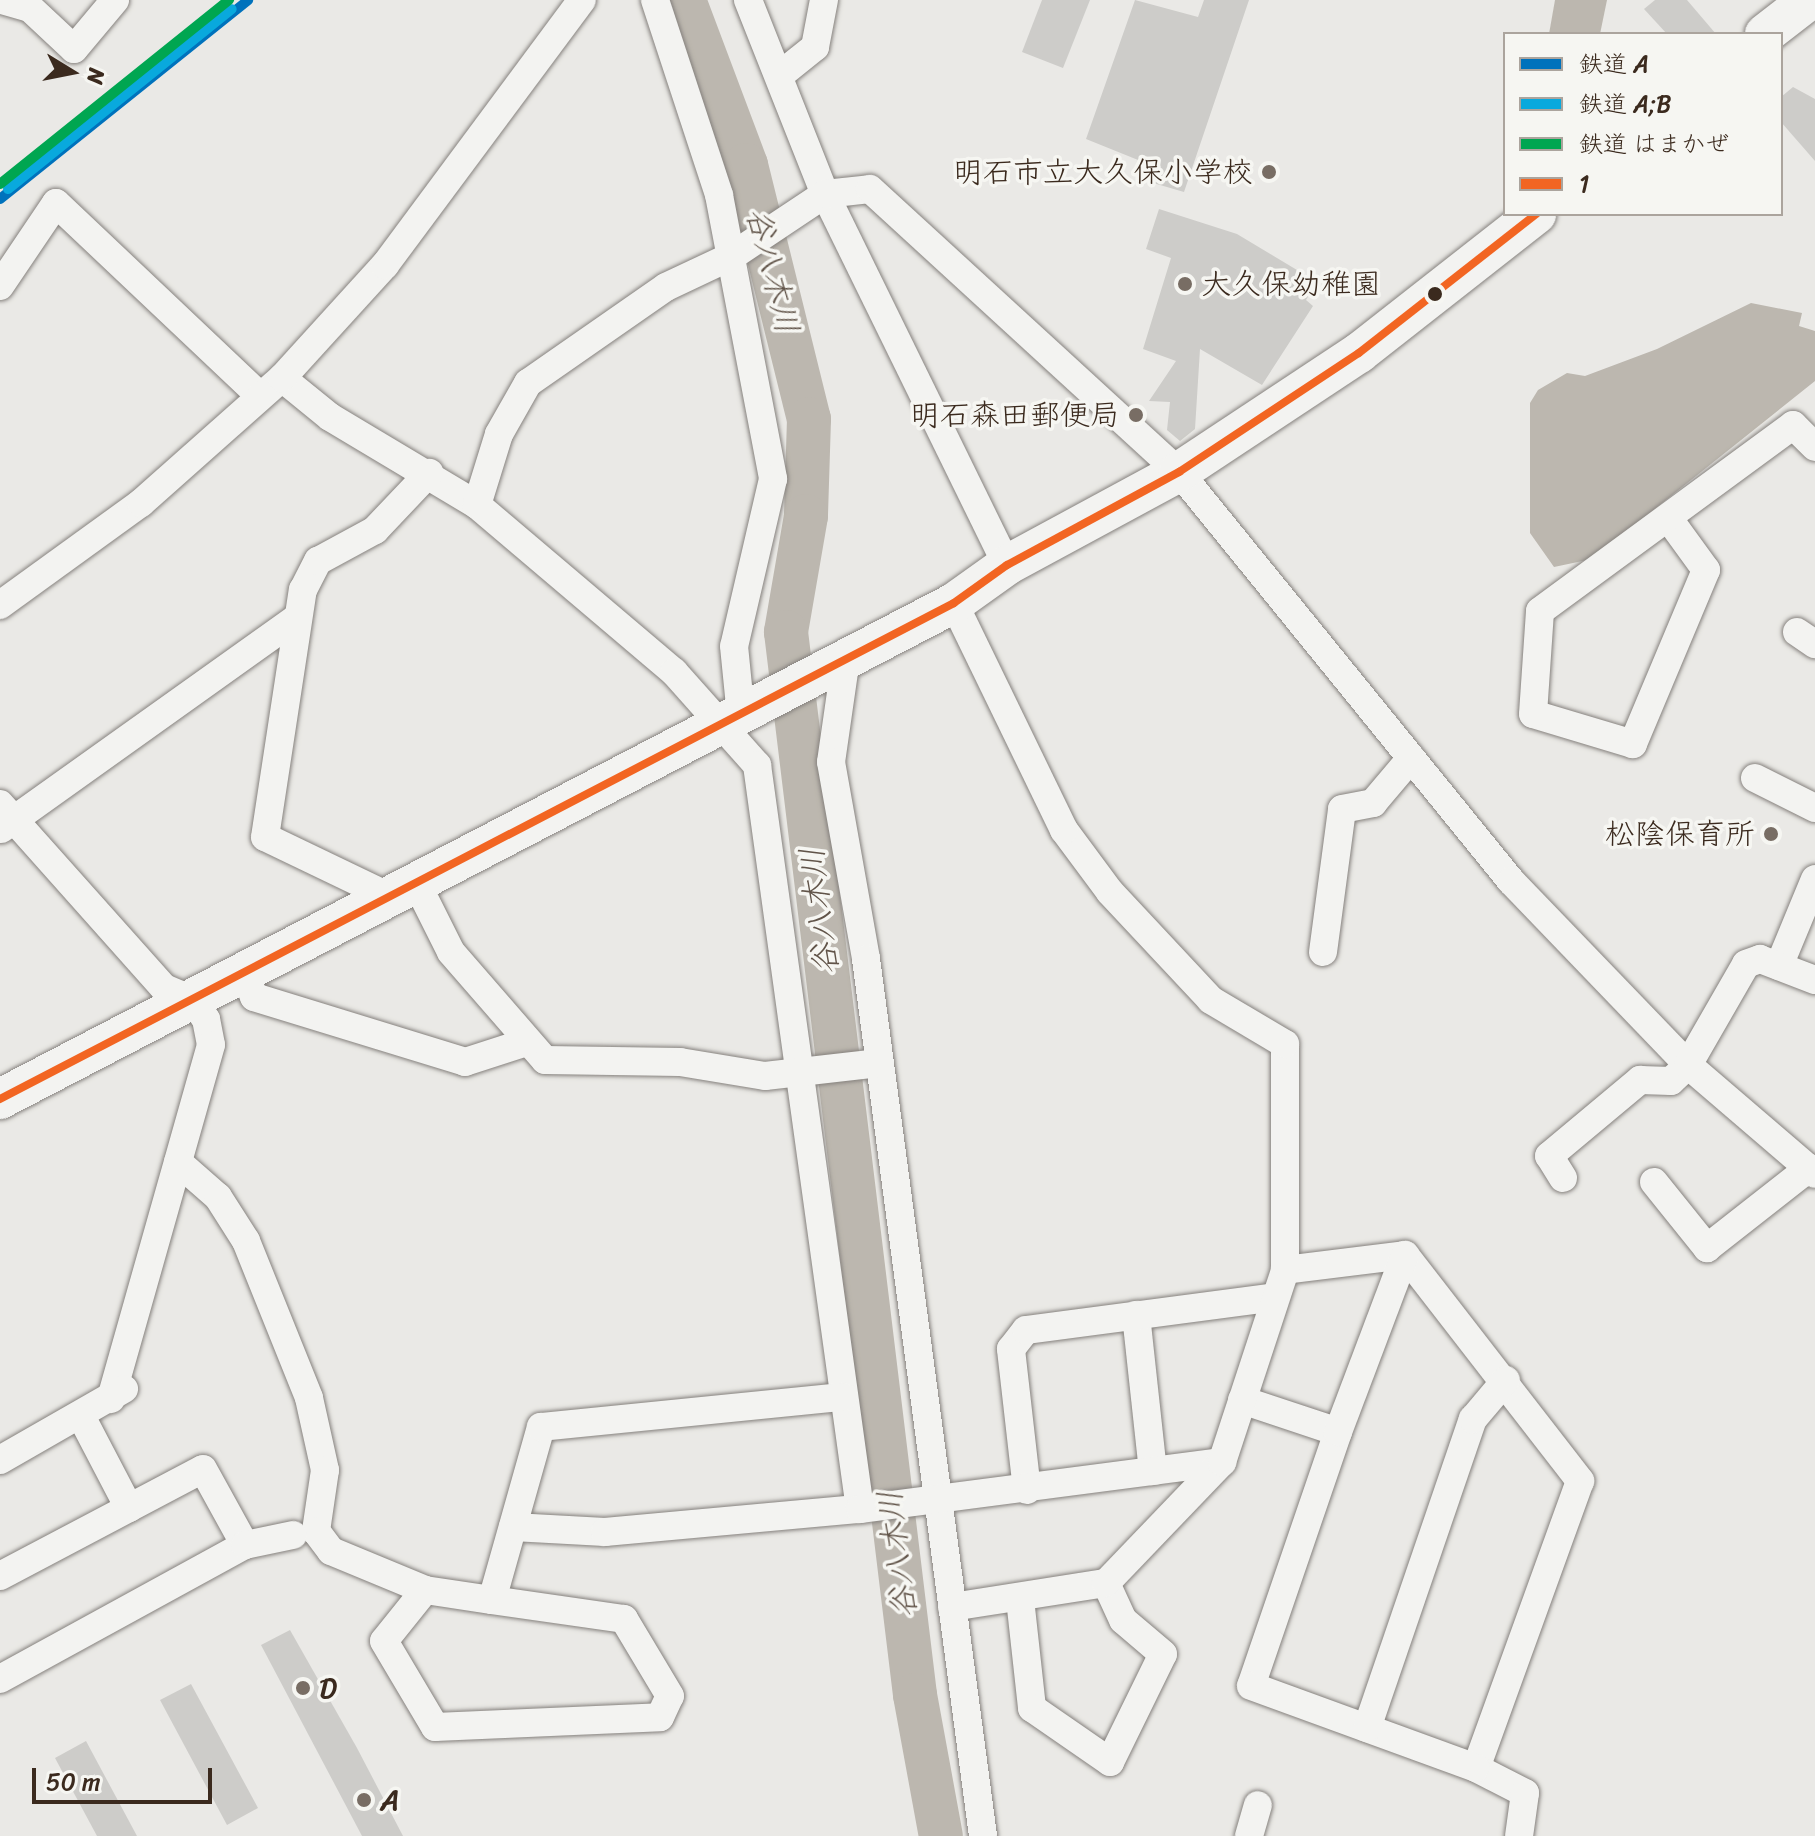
<!DOCTYPE html>
<html>
<head>
<meta charset="utf-8">
<style>
	body { margin:0 }
	#map { position:relative; width:1815px; height:1836px; overflow:hidden; background:#eae9e6; font-family:Sriracha,"Klee One",sans-serif }
	div>[style] { position:absolute }
	.water>* { inset:0; background:#bcb7af }
	.river>* { height:44px; margin:-22px; padding:0 22px; transform-origin:22px; border-radius:22px; background:#bcb7af }
	.building>* { inset:0; background:#cdccc9 }
	.roads { filter:drop-shadow(0 0 2px #85817d) drop-shadow(0 0 2px #85817d) }
	.minor>* { height:28px; margin:-14px; padding:0 14px; transform-origin:14px; border-radius:14px; background:#f3f3f1 }
	.highway>* { height:40px; margin:-20px; padding:0 20px; transform-origin:20px; border-radius:20px; background:#f3f3f1 }
	.bus-1>* { height:8px; margin:-4px; padding:0 4px; transform-origin:4px; border-radius:4px; background:#f26522 }
	.rail-1>* { height:10px; margin:-5px; padding:0 5px; transform-origin:5px; border-radius:5px; background:#0072bc }
	.rail-2>* { height:10px; margin:-5px; padding:0 5px; transform-origin:5px; border-radius:5px; background:#09a9dd }
	.rail-3>* { height:10px; margin:-5px; padding:0 5px; transform-origin:5px; border-radius:5px; background:#00a651 }
	.dots>* { width:22px; height:22px; translate:-50% -50%; box-sizing:border-box; border:4px solid #f6f6f2; border-radius:50% }
	span { translate:-50% -50%; white-space:nowrap; text-align:center; line-height:1.15; -webkit-text-stroke:7px #f6f6f2; paint-order:stroke }
	.poi-label { font-size:30px; color:#3b2a1e }
	.right { translate:-100% -50%; text-align:right }
	.left { translate:0 -50%; text-align:left }
	.water-label { font-size:32px; color:#615449; font-style:italic }
	.legend { position:absolute; left:1503px; top:32px; width:280px; height:184px; box-sizing:border-box; background:#f6f6f2; border:2px solid #aba49d; margin:0; padding:10px 14px; list-style:none; font-size:24px; color:#3b2a1e }
	.legend li { display:flex; align-items:center; gap:16px; height:40px }
	.legend b { width:40px; border:2px solid #aba49d }
	.north { position:absolute; left:32px; top:32px; width:80px; height:80px; -webkit-text-stroke:6px #f6f6f2; paint-order:stroke; rotate:100deg; font-size:22px; font-weight:700; line-height:32px; text-align:center; color:#3b2a1e }
	.north::after { content:''; display:block; margin:auto; width:28px; height:36px; background:#3b2a1e; clip-path:polygon(50% 0,100% 100%,50% 72%,0 100%) }
	.scale { position:absolute; left:32px; top:1768px; width:180px; height:36px; box-sizing:border-box; border:4px solid #3b2a1e; border-top:0; padding-left:10px; font-size:24px; line-height:28px; white-space:nowrap; color:#3b2a1e; -webkit-text-stroke:6px #f6f6f2; paint-order:stroke }
</style>
</head>
<body>
<div id="map">
	<div class="water">
		<div style="clip-path:polygon(1555px 0,1607px 0,1600px 34px,1549px 34px)"></div>
		<div style="clip-path:polygon(1751px 303px,1802px 313px,1799px 326px,1815px 331px,1815px 381px,1592px 559px,1554px 567px,1530px 533px,1530px 403px,1538px 390px,1567px 373px,1585px 376px,1657px 349px)"></div>
	</div>
	<div class="river">
		<div style="left:684px;top:0;width:176px;rotate:69.4deg"></div>
		<div style="left:746px;top:165px;width:262px;rotate:76.1deg"></div>
		<div style="left:809px;top:419px;width:97px;rotate:91.8deg"></div>
		<div style="left:806px;top:516px;width:118px;rotate:99.8deg"></div>
		<div style="left:786px;top:632px;width:1071px;rotate:83.08deg"></div>
		<div style="left:915px;top:1695px;width:143px;rotate:79.6deg"></div>
	</div>
	<div class="building">
		<div style="clip-path:polygon(1042px 0,1090px 0,1063px 68px,1022px 52px)"></div>
		<div style="clip-path:polygon(1135px 0,1198px 17px,1204px 0,1249px 0,1184px 192px,1143px 180px,1148px 164px,1086px 139px)"></div>
		<div style="clip-path:polygon(1655px 0,1687px 0,1716px 34px,1667px 34px,1644px 9px)"></div>
		<div style="clip-path:polygon(1793px 87px,1815px 99px,1815px 161px,1781px 122px,1781px 97px)"></div>
		<div style="clip-path:polygon(1159px 209px,1237px 234px,1317px 282px,1306px 300px,1313px 306px,1262px 385px,1200px 349px,1195px 429px,1180px 441px,1167px 430px,1170px 402px,1149px 401px,1176px 361px,1143px 349px,1171px 258px,1146px 249px)"></div>
		<div style="clip-path:polygon(290px 1630px,357px 1748px,403px 1836px,362px 1836px,261px 1645px)"></div>
		<div style="clip-path:polygon(191px 1684px,258px 1808px,227px 1825px,160px 1700px)"></div>
		<div style="clip-path:polygon(86px 1741px,137px 1836px,97px 1836px,55px 1758px)"></div>
	</div>
	<div class="roads">
		<div class="minor">
			<div style="left:2px;top:0;width:29px;rotate:16deg"></div>
			<div style="left:30px;top:8px;width:60px;rotate:43deg"></div>
			<div style="left:74px;top:49px;width:64px;rotate:-50.1deg"></div>
			<div style="left:655px;top:0;width:205px;rotate:71.8deg"></div>
			<div style="left:719px;top:195px;width:289px;rotate:79.2deg"></div>
			<div style="left:773px;top:479px;width:171px;rotate:103.1deg"></div>
			<div style="left:734px;top:646px;width:70px;rotate:84.3deg"></div>
			<div style="left:748px;top:0;width:209px;rotate:68.4deg"></div>
			<div style="left:825px;top:194px;width:413px;rotate:63.9deg"></div>
			<div style="left:780px;top:75px;width:45px;rotate:-38.7deg"></div>
			<div style="left:815px;top:47px;width:48px;rotate:-79.2deg"></div>
			<div style="left:0;top:286px;width:100px;rotate:-56deg"></div>
			<div style="left:56px;top:203px;width:277px;rotate:43.4deg"></div>
			<div style="left:282px;top:378px;width:62px;rotate:39.1deg"></div>
			<div style="left:330px;top:417px;width:171px;rotate:30.9deg"></div>
			<div style="left:477px;top:505px;width:258px;rotate:40.3deg"></div>
			<div style="left:674px;top:672px;width:125px;rotate:48.3deg"></div>
			<div style="left:757px;top:765px;width:751px;rotate:82.12deg"></div>
			<div style="left:477px;top:505px;width:74px;rotate:-72.8deg"></div>
			<div style="left:499px;top:434px;width:59px;rotate:-60.4deg"></div>
			<div style="left:528px;top:383px;width:168px;rotate:-34.8deg"></div>
			<div style="left:666px;top:287px;width:73px;rotate:-25.2deg"></div>
			<div style="left:732px;top:256px;width:112px;rotate:-33.7deg"></div>
			<div style="left:825px;top:194px;width:45px;rotate:-6.3deg"></div>
			<div style="left:870px;top:189px;width:419px;rotate:42.5deg"></div>
			<div style="left:1179px;top:472px;width:527px;rotate:50.93deg"></div>
			<div style="left:1511px;top:881px;width:255px;rotate:46.1deg"></div>
			<div style="left:1688px;top:1065px;width:167px;rotate:40.6deg"></div>
			<div style="left:1669px;top:519px;width:63px;rotate:54deg"></div>
			<div style="left:1706px;top:570px;width:189px;rotate:112.8deg"></div>
			<div style="left:1633px;top:744px;width:104px;rotate:-163.3deg"></div>
			<div style="left:1533px;top:714px;width:103px;rotate:-86.1deg"></div>
			<div style="left:1540px;top:611px;width:314px;rotate:-36.3deg"></div>
			<div style="left:1793px;top:425px;width:31px;rotate:45deg"></div>
			<div style="left:0;top:605px;width:174px;rotate:-35.9deg"></div>
			<div style="left:141px;top:503px;width:188px;rotate:-41.6deg"></div>
			<div style="left:282px;top:378px;width:153px;rotate:-47.7deg"></div>
			<div style="left:385px;top:265px;width:330px;rotate:-53.4deg"></div>
			<div style="left:1797px;top:632px;width:22px;rotate:34deg"></div>
			<div style="left:845px;top:665px;width:98px;rotate:98.2deg"></div>
			<div style="left:831px;top:762px;width:200px;rotate:79.9deg"></div>
			<div style="left:866px;top:959px;width:885px;rotate:82.4deg"></div>
			<div style="left:1755px;top:778px;width:67px;rotate:26.6deg"></div>
			<div style="left:0;top:804px;width:246px;rotate:48.3deg"></div>
			<div style="left:164px;top:988px;width:30px;rotate:23deg"></div>
			<div style="left:192px;top:1000px;width:24px;rotate:54deg"></div>
			<div style="left:206px;top:1019px;width:26px;rotate:79deg"></div>
			<div style="left:211px;top:1045px;width:368px;rotate:105.8deg"></div>
			<div style="left:1px;top:829px;width:360px;rotate:-35.5deg"></div>
			<div style="left:416px;top:882px;width:78px;rotate:63.4deg"></div>
			<div style="left:451px;top:952px;width:143px;rotate:49deg"></div>
			<div style="left:545px;top:1060px;width:135px;rotate:0.8deg"></div>
			<div style="left:680px;top:1062px;width:86px;rotate:9.4deg"></div>
			<div style="left:765px;top:1076px;width:115px;rotate:-6.5deg"></div>
			<div style="left:388px;top:896px;width:136px;rotate:-154.4deg"></div>
			<div style="left:265px;top:837px;width:250px;rotate:-81.3deg"></div>
			<div style="left:303px;top:590px;width:33px;rotate:-63deg"></div>
			<div style="left:318px;top:561px;width:65px;rotate:-28.5deg"></div>
			<div style="left:375px;top:530px;width:79px;rotate:-46.5deg"></div>
			<div style="left:1323px;top:952px;width:144px;rotate:-82.4deg"></div>
			<div style="left:1342px;top:809px;width:32px;rotate:-11deg"></div>
			<div style="left:1373px;top:803px;width:59px;rotate:-49.8deg"></div>
			<div style="left:1779px;top:966px;width:94px;rotate:-67.5deg"></div>
			<div style="left:244px;top:973px;width:26px;rotate:67deg"></div>
			<div style="left:254px;top:997px;width:221px;rotate:17.1deg"></div>
			<div style="left:465px;top:1062px;width:65px;rotate:-17.9deg"></div>
			<div style="left:178px;top:1162px;width:53px;rotate:41.2deg"></div>
			<div style="left:218px;top:1197px;width:52px;rotate:57.5deg"></div>
			<div style="left:246px;top:1241px;width:169px;rotate:68.1deg"></div>
			<div style="left:309px;top:1398px;width:74px;rotate:77.5deg"></div>
			<div style="left:325px;top:1470px;width:62px;rotate:98.4deg"></div>
			<div style="left:316px;top:1531px;width:25px;rotate:53deg"></div>
			<div style="left:331px;top:1551px;width:102px;rotate:22.5deg"></div>
			<div style="left:425px;top:1590px;width:68px;rotate:8.5deg"></div>
			<div style="left:492px;top:1600px;width:180px;rotate:-74.2deg"></div>
			<div style="left:541px;top:1427px;width:304px;rotate:-5.7deg"></div>
			<div style="left:1563px;top:1178px;width:26px;rotate:-122deg"></div>
			<div style="left:1549px;top:1156px;width:119px;rotate:-39.9deg"></div>
			<div style="left:1640px;top:1080px;width:31px;rotate:2deg"></div>
			<div style="left:1671px;top:1081px;width:23px;rotate:-43deg"></div>
			<div style="left:1688px;top:1065px;width:116px;rotate:-60.1deg"></div>
			<div style="left:1746px;top:964px;width:15px;rotate:-20deg"></div>
			<div style="left:1760px;top:959px;width:59px;rotate:20.9deg"></div>
			<div style="left:1654px;top:1182px;width:85px;rotate:51.2deg"></div>
			<div style="left:1707px;top:1248px;width:130px;rotate:-38.1deg"></div>
			<div style="left:1285px;top:1270px;width:121px;rotate:-7.1deg"></div>
			<div style="left:1405px;top:1255px;width:286px;rotate:52.2deg"></div>
			<div style="left:1580px;top:1481px;width:305px;rotate:109.9deg"></div>
			<div style="left:1476px;top:1768px;width:55px;rotate:27deg"></div>
			<div style="left:1525px;top:1793px;width:43px;rotate:97.9deg"></div>
			<div style="left:1136px;top:1315px;width:157px;rotate:83.8deg"></div>
			<div style="left:1242px;top:1400px;width:101px;rotate:18.4deg"></div>
			<div style="left:1338px;top:1432px;width:268px;rotate:108.9deg"></div>
			<div style="left:1251px;top:1686px;width:239px;rotate:20deg"></div>
			<div style="left:81px;top:1416px;width:104px;rotate:62.4deg"></div>
			<div style="left:1338px;top:1432px;width:189px;rotate:-69.3deg"></div>
			<div style="left:0;top:1460px;width:143px;rotate:-29.8deg"></div>
			<div style="left:1027px;top:1490px;width:142px;rotate:-96.5deg"></div>
			<div style="left:1011px;top:1349px;width:24px;rotate:-52deg"></div>
			<div style="left:1026px;top:1330px;width:251px;rotate:-7.5deg"></div>
			<div style="left:513px;top:1527px;width:92px;rotate:3.1deg"></div>
			<div style="left:605px;top:1532px;width:256px;rotate:-5.2deg"></div>
			<div style="left:860px;top:1509px;width:365px;rotate:-7.4deg"></div>
			<div style="left:0;top:1576px;width:229px;rotate:-27.8deg"></div>
			<div style="left:203px;top:1469px;width:87px;rotate:61.1deg"></div>
			<div style="left:425px;top:1590px;width:65px;rotate:128.8deg"></div>
			<div style="left:384px;top:1641px;width:100px;rotate:59.3deg"></div>
			<div style="left:435px;top:1727px;width:225px;rotate:-2.5deg"></div>
			<div style="left:660px;top:1717px;width:23px;rotate:-65deg"></div>
			<div style="left:670px;top:1696px;width:90px;rotate:-120.9deg"></div>
			<div style="left:624px;top:1619px;width:133px;rotate:-171.8deg"></div>
			<div style="left:1020px;top:1599px;width:110px;rotate:83.7deg"></div>
			<div style="left:1032px;top:1708px;width:95px;rotate:34.7deg"></div>
			<div style="left:1110px;top:1762px;width:120px;rotate:-63.9deg"></div>
			<div style="left:1163px;top:1654px;width:52px;rotate:-139.6deg"></div>
			<div style="left:1123px;top:1620px;width:41px;rotate:-114.7deg"></div>
			<div style="left:952px;top:1607px;width:156px;rotate:-8.9deg"></div>
			<div style="left:1106px;top:1583px;width:168px;rotate:-46.2deg"></div>
			<div style="left:1222px;top:1462px;width:202px;rotate:-71.8deg"></div>
			<div style="left:1285px;top:1270px;width:226px;rotate:-90deg"></div>
			<div style="left:1285px;top:1044px;width:86px;rotate:-149.3deg"></div>
			<div style="left:1211px;top:1000px;width:148px;rotate:-133.1deg"></div>
			<div style="left:1110px;top:892px;width:77px;rotate:-126.6deg"></div>
			<div style="left:1064px;top:830px;width:252px;rotate:-115.9deg"></div>
			<div style="left:0;top:1679px;width:279px;rotate:-28.7deg"></div>
			<div style="left:245px;top:1545px;width:49px;rotate:-11.8deg"></div>
			<div style="left:1367px;top:1728px;width:327px;rotate:-71.1deg"></div>
			<div style="left:1473px;top:1419px;width:51px;rotate:-49.8deg"></div>
			<div style="left:1249px;top:1836px;width:32px;rotate:-74deg"></div>
		</div>
		<div class="highway">
			<div style="left:1765px;top:34px;width:56px;rotate:-37.7deg"></div>
			<div style="left:0;top:1099px;width:1075px;rotate:-27.47deg"></div>
			<div style="left:954px;top:603px;width:65px;rotate:-35.6deg"></div>
			<div style="left:1007px;top:565px;width:196px;rotate:-28.4deg"></div>
			<div style="left:1179px;top:472px;width:216px;rotate:-33.5deg"></div>
			<div style="left:1359px;top:353px;width:225px;rotate:-38.1deg"></div>
		</div>
	</div>
	<div class="bus-1">
		<div style="left:0;top:1099px;width:1075px;rotate:-27.47deg"></div>
		<div style="left:954px;top:603px;width:65px;rotate:-35.6deg"></div>
		<div style="left:1007px;top:565px;width:196px;rotate:-28.4deg"></div>
		<div style="left:1179px;top:472px;width:216px;rotate:-33.5deg"></div>
		<div style="left:1359px;top:353px;width:225px;rotate:-38.1deg"></div>
	</div>
	<div class="rail-1">
		<div style="left:0;top:199px;width:318px;rotate:-38.7deg"></div>
	</div>
	<div class="rail-2">
		<div style="left:8px;top:189px;width:287px;rotate:-38.8deg"></div>
	</div>
	<div class="rail-3">
		<div style="left:0;top:184px;width:294px;rotate:-38.8deg"></div>
	</div>
	<div class="dots">
		<div style="left:1269px;top:172px;background:#786d64"></div>
		<div style="left:1185px;top:284px;background:#786d64"></div>
		<div style="left:1435px;top:294px;background:#3b2a1e"></div>
		<div style="left:1136px;top:415px;background:#786d64"></div>
		<div style="left:1771px;top:834px;background:#786d64"></div>
		<div style="left:303px;top:1688px;background:#786d64"></div>
		<div style="left:364px;top:1800px;background:#786d64"></div>
	</div>
	<div class="poi-label">
		<span class="right" style="left:1253px;top:172px">明石市立大久保小学校</span>
		<span class="left" style="left:1201px;top:284px">大久保幼稚園</span>
		<span class="right" style="left:1120px;top:415px">明石森田郵便局</span>
		<span class="right" style="left:1755px;top:834px">松陰保育所</span>
		<span class="left" style="left:319px;top:1688px">D</span>
		<span class="left" style="left:380px;top:1800px">A</span>
	</div>
	<div class="water-label">
		<span style="left:772px;top:271px;rotate:76deg">谷八木川</span>
		<span style="left:820px;top:911px;rotate:-97deg">谷八木川</span>
		<span style="left:898px;top:1554px;rotate:-97deg">谷八木川</span>
	</div>
	<ul class="legend">
	<li><b style="height:10px;background:#0072bc"></b>鉄道 A</li>
	<li><b style="height:10px;background:#09a9dd"></b>鉄道 A;B</li>
	<li><b style="height:10px;background:#00a651"></b>鉄道 はまかぜ</li>
	<li><b style="height:10px;background:#f26522"></b>1</li>
	</ul>
	<div class="north">N</div>
	<div class="scale">50 m</div>
</div>
</body>
</html>
